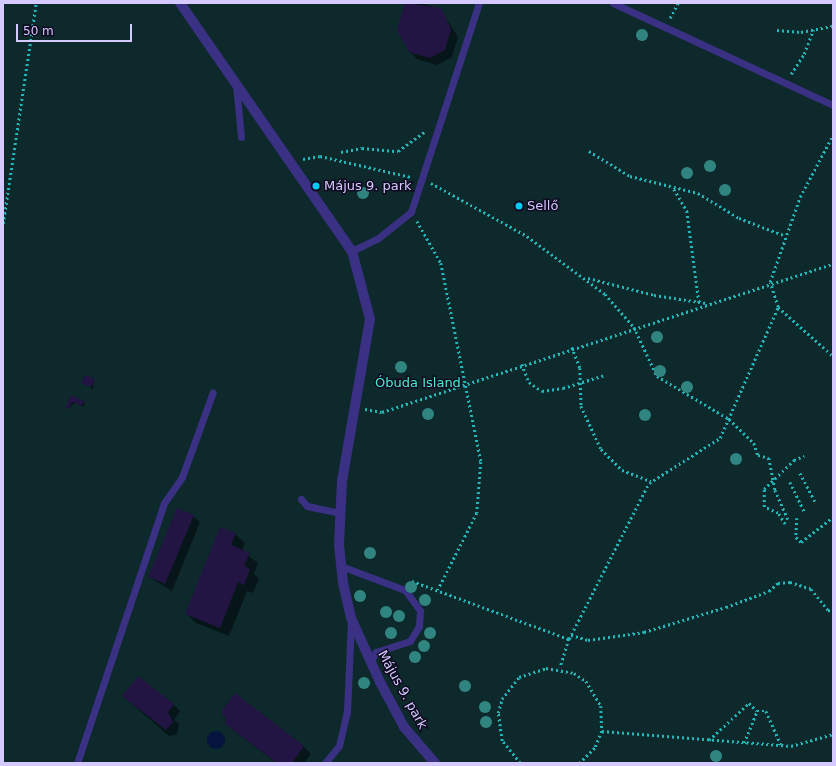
<!DOCTYPE html>
<html>
<head>
<meta charset="utf-8">
<style>
	body { margin:0 }
	#map { position:relative; width:836px; height:766px; overflow:hidden; background:#100b20; font-family:"DejaVu Sans",sans-serif }
	div>[style] { position:absolute }
	.green>* { inset:0; background:#0d292b }
	.water>* { inset:0; background:#05153f }
	.round { border-radius:50% }
	.shadow>* { inset:0; background:#0007 }
	.building>* { inset:0; background:#221543 }
	.path>* { height:2.5px; margin-top:-1.25px; transform-origin:0; background:repeating-linear-gradient(90deg,#22b8ba 0 2px,transparent 0 5px) }
	.lane>* { height:7px; margin:-3.5px; padding:0 3.5px; transform-origin:3.5px; border-radius:3.5px; background:#3b3184 }
	.street>* { height:10px; margin:-5px; padding:0 5px; transform-origin:5px; border-radius:5px; background:#3b3184 }
	.trees>* { width:12px; height:12px; margin:-6px; border-radius:50%; background:#318580 }
	.dots>* { width:11px; height:11px; translate:-50% -50%; box-sizing:border-box; border:2px solid #100b20; border-radius:50% }
	span { translate:-50% -50%; white-space:nowrap; text-align:center; line-height:1.15; -webkit-text-stroke:3px #100b20; paint-order:stroke }
	.poi-label { font-size:13px; color:#d4caff }
	.left { translate:0 -50%; text-align:left }
	.park-label { font-size:13px; color:#4ce9ce }
	.street-label { font-size:13px; color:#d4caff }
	.frame { position:absolute; inset:0; border:4px solid #d4caff; pointer-events:none }
	.scale { position:absolute; left:16px; top:24px; width:116px; height:18px; box-sizing:border-box; border:2px solid #d4caff; border-top:0; padding-left:5px; font-size:12px; line-height:14px; white-space:nowrap; color:#d4caff; -webkit-text-stroke:3px #100b20; paint-order:stroke }
</style>
</head>
<body>
<div id="map">
	<div class="green">
		<div style="clip-path:polygon(3px 3px,833px 3px,833px 763px,3px 763px)"></div>
	</div>
	<div class="water">
		<div class="round" style="left:207px;top:731px;width:18px;height:18px"></div>
	</div>
	<div class="shadow">
		<div style="clip-path:polygon(422px 3px,440px 9px,458px 37px,452px 57px,437px 65px,417px 59px,410px 52px,406px 4px)"></div>
		<div style="clip-path:polygon(94px 380px,93px 389px,83px 383px)"></div>
		<div style="clip-path:polygon(71px 396px,84px 401px,84px 407px,74px 403px,68px 410px)"></div>
		<div style="clip-path:polygon(193px 516px,200px 522px,172px 591px,149px 577px)"></div>
		<div style="clip-path:polygon(235px 534px,245px 543px,242px 551px,258px 563px,254px 574px,259px 579px,253px 593px,247px 591px,229px 636px,196px 623px,186px 613px)"></div>
		<div style="clip-path:polygon(235px 695px,304px 747px,311px 754px,304px 763px,276px 763px,232px 729px,228px 720px)"></div>
		<div style="clip-path:polygon(123px 696px,173px 704px,180px 711px,174px 720px,179px 724px,177px 734px,169px 736px)"></div>
	</div>
	<div class="building">
		<div style="clip-path:polygon(405px 3px,441px 8px,451px 29px,445px 50px,430px 58px,409px 52px,397px 30px)"></div>
		<div style="clip-path:polygon(85px 375px,95px 379px,91px 387px,81px 383px)"></div>
		<div style="clip-path:polygon(71px 395px,84px 401px,82px 406px,72px 402px,69px 409px,65px 408px)"></div>
		<div style="clip-path:polygon(177px 508px,194px 515px,165px 584px,148px 577px)"></div>
		<div style="clip-path:polygon(220px 527px,236px 533px,231px 545px,250px 553px,244px 566px,250px 569px,244px 585px,238px 582px,220px 628px,185px 614px)"></div>
		<div style="clip-path:polygon(138px 676px,174px 704px,168px 712px,173px 722px,166px 730px,122px 696px)"></div>
		<div style="clip-path:polygon(235px 693px,304px 746px,292px 763px,277px 763px,224px 723px,227px 720px,221px 712px)"></div>
	</div>
	<div class="path">
		<div style="left:670px;top:18px;width:17px;rotate:-62deg"></div>
		<div style="left:777px;top:30px;width:24px;rotate:5deg"></div>
		<div style="left:801px;top:32px;width:33px;rotate:-11deg"></div>
		<div style="left:791px;top:74px;width:24px;rotate:-57deg"></div>
		<div style="left:804px;top:54px;width:26px;rotate:-69deg"></div>
		<div style="left:589px;top:151px;width:48px;rotate:31.4deg"></div>
		<div style="left:630px;top:176px;width:70px;rotate:14deg"></div>
		<div style="left:698px;top:193px;width:48px;rotate:31.4deg"></div>
		<div style="left:739px;top:218px;width:50px;rotate:21deg"></div>
		<div style="left:341px;top:152px;width:21px;rotate:-11deg"></div>
		<div style="left:362px;top:148px;width:36px;rotate:5deg"></div>
		<div style="left:398px;top:151px;width:34px;rotate:-36deg"></div>
		<div style="left:303px;top:159px;width:17px;rotate:-10deg"></div>
		<div style="left:320px;top:156px;width:93px;rotate:13deg"></div>
		<div style="left:431px;top:183px;width:110px;rotate:28.9deg"></div>
		<div style="left:527px;top:236px;width:97px;rotate:36.6deg"></div>
		<div style="left:605px;top:294px;width:44px;rotate:48.7deg"></div>
		<div style="left:634px;top:327px;width:54px;rotate:64.9deg"></div>
		<div style="left:657px;top:376px;width:84px;rotate:30.8deg"></div>
		<div style="left:729px;top:419px;width:35px;rotate:44deg"></div>
		<div style="left:754px;top:443px;width:13px;rotate:72deg"></div>
		<div style="left:758px;top:455px;width:11px;rotate:15deg"></div>
		<div style="left:769px;top:458px;width:33px;rotate:79deg"></div>
		<div style="left:775px;top:490px;width:35px;rotate:66deg"></div>
		<div style="left:674px;top:189px;width:26px;rotate:59deg"></div>
		<div style="left:687px;top:211px;width:92px;rotate:82.5deg"></div>
		<div style="left:417px;top:221px;width:48px;rotate:60.3deg"></div>
		<div style="left:441px;top:263px;width:203px;rotate:78.6deg"></div>
		<div style="left:481px;top:462px;width:51px;rotate:94.5deg"></div>
		<div style="left:477px;top:513px;width:86px;rotate:116.9deg"></div>
		<div style="left:3px;top:224px;width:223px;rotate:-81.5deg"></div>
		<div style="left:588px;top:278px;width:68px;rotate:14.4deg"></div>
		<div style="left:654px;top:295px;width:53px;rotate:8.7deg"></div>
		<div style="left:778px;top:307px;width:74px;rotate:41.7deg"></div>
		<div style="left:572px;top:347px;width:22px;rotate:69deg"></div>
		<div style="left:580px;top:368px;width:38px;rotate:88deg"></div>
		<div style="left:581px;top:406px;width:47px;rotate:65.1deg"></div>
		<div style="left:601px;top:449px;width:30px;rotate:45deg"></div>
		<div style="left:622px;top:470px;width:31px;rotate:21deg"></div>
		<div style="left:522px;top:364px;width:19px;rotate:69deg"></div>
		<div style="left:529px;top:382px;width:16px;rotate:35deg"></div>
		<div style="left:542px;top:391px;width:21px;rotate:-8deg"></div>
		<div style="left:563px;top:388px;width:44px;rotate:-17.2deg"></div>
		<div style="left:365px;top:409px;width:17px;rotate:10deg"></div>
		<div style="left:382px;top:412px;width:475px;rotate:-18.2deg"></div>
		<div style="left:800px;top:473px;width:34px;rotate:62deg"></div>
		<div style="left:790px;top:482px;width:34px;rotate:64deg"></div>
		<div style="left:797px;top:518px;width:19px;rotate:93deg"></div>
		<div style="left:796px;top:537px;width:7px;rotate:45deg"></div>
		<div style="left:801px;top:542px;width:41px;rotate:-38deg"></div>
		<div style="left:785px;top:524px;width:13px;rotate:-122deg"></div>
		<div style="left:778px;top:513px;width:15px;rotate:-157deg"></div>
		<div style="left:764px;top:507px;width:18px;rotate:-90deg"></div>
		<div style="left:764px;top:489px;width:42px;rotate:-44deg"></div>
		<div style="left:794px;top:460px;width:11px;rotate:-22deg"></div>
		<div style="left:412px;top:581px;width:167px;rotate:20.3deg"></div>
		<div style="left:569px;top:639px;width:30px;rotate:107deg"></div>
		<div style="left:571px;top:635px;width:18px;rotate:16deg"></div>
		<div style="left:588px;top:640px;width:57px;rotate:-8.1deg"></div>
		<div style="left:644px;top:632px;width:86px;rotate:-17deg"></div>
		<div style="left:726px;top:607px;width:46px;rotate:-20.4deg"></div>
		<div style="left:769px;top:591px;width:12px;rotate:-42deg"></div>
		<div style="left:778px;top:583px;width:12px;rotate:-5deg"></div>
		<div style="left:790px;top:582px;width:22px;rotate:18deg"></div>
		<div style="left:811px;top:589px;width:27px;rotate:51deg"></div>
		<div style="left:828px;top:610px;width:5px;rotate:11deg"></div>
		<div style="left:569px;top:639px;width:175px;rotate:-62.9deg"></div>
		<div style="left:649px;top:483px;width:84px;rotate:-32.4deg"></div>
		<div style="left:720px;top:438px;width:143px;rotate:-66.1deg"></div>
		<div style="left:778px;top:307px;width:26px;rotate:-108deg"></div>
		<div style="left:770px;top:282px;width:90px;rotate:-70.6deg"></div>
		<div style="left:800px;top:197px;width:70px;rotate:-62deg"></div>
		<div style="left:602px;top:731px;width:190px;rotate:4.5deg"></div>
		<div style="left:791px;top:746px;width:44px;rotate:-15.9deg"></div>
		<div style="left:709px;top:740px;width:54px;rotate:-42.8deg"></div>
		<div style="left:749px;top:703px;width:11px;rotate:45deg"></div>
		<div style="left:757px;top:711px;width:9px"></div>
		<div style="left:766px;top:711px;width:37px;rotate:66deg"></div>
		<div style="left:744px;top:743px;width:35px;rotate:-68deg"></div>
		<div style="left:520px;top:763px;width:28px;rotate:-129deg"></div>
		<div style="left:502px;top:741px;width:28px;rotate:-98deg"></div>
		<div style="left:498px;top:713px;width:15px;rotate:-74deg"></div>
		<div style="left:502px;top:699px;width:28px;rotate:-52deg"></div>
		<div style="left:519px;top:677px;width:28px;rotate:-18deg"></div>
		<div style="left:546px;top:668px;width:28px;rotate:10deg"></div>
		<div style="left:574px;top:673px;width:14px;rotate:34deg"></div>
		<div style="left:586px;top:681px;width:29px;rotate:59deg"></div>
		<div style="left:601px;top:706px;width:25px;rotate:88deg"></div>
		<div style="left:602px;top:731px;width:18px;rotate:112deg"></div>
		<div style="left:595px;top:748px;width:21px;rotate:135deg"></div>
	</div>
	<div class="lane">
		<div style="left:613px;top:3px;width:242px;rotate:24.9deg"></div>
		<div style="left:236px;top:85px;width:52px;rotate:84.5deg"></div>
		<div style="left:352px;top:251px;width:28px;rotate:-26deg"></div>
		<div style="left:377px;top:239px;width:43px;rotate:-38.5deg"></div>
		<div style="left:411px;top:212px;width:220px;rotate:-72deg"></div>
		<div style="left:301px;top:499px;width:9px;rotate:49deg"></div>
		<div style="left:307px;top:506px;width:33px;rotate:12deg"></div>
		<div style="left:341px;top:566px;width:68px;rotate:20.6deg"></div>
		<div style="left:405px;top:590px;width:26px;rotate:54deg"></div>
		<div style="left:420px;top:611px;width:15px;rotate:94deg"></div>
		<div style="left:419px;top:626px;width:17px;rotate:121deg"></div>
		<div style="left:410px;top:641px;width:36px;rotate:162deg"></div>
		<div style="left:376px;top:652px;width:12px;rotate:121deg"></div>
		<div style="left:77px;top:763px;width:274px;rotate:-71.5deg"></div>
		<div style="left:164px;top:503px;width:32px;rotate:-55deg"></div>
		<div style="left:182px;top:477px;width:90px;rotate:-70deg"></div>
		<div style="left:325px;top:763px;width:22px;rotate:-51deg"></div>
		<div style="left:339px;top:746px;width:35px;rotate:-77deg"></div>
		<div style="left:347px;top:712px;width:93px;rotate:-87.5deg"></div>
	</div>
	<div class="street">
		<div style="left:180px;top:3px;width:302px;rotate:55.3deg"></div>
		<div style="left:352px;top:251px;width:70px;rotate:75.2deg"></div>
		<div style="left:370px;top:319px;width:164px;rotate:99.8deg"></div>
		<div style="left:342px;top:481px;width:64px;rotate:92.7deg"></div>
		<div style="left:339px;top:545px;width:38px;rotate:84deg"></div>
		<div style="left:343px;top:583px;width:36px;rotate:77deg"></div>
		<div style="left:351px;top:618px;width:70px;rotate:65.6deg"></div>
		<div style="left:380px;top:682px;width:51px;rotate:61.9deg"></div>
		<div style="left:404px;top:727px;width:48px;rotate:49.3deg"></div>
	</div>
	<div class="trees">
		<div style="left:642px;top:35px"></div>
		<div style="left:710px;top:166px"></div>
		<div style="left:687px;top:173px"></div>
		<div style="left:725px;top:190px"></div>
		<div style="left:363px;top:193px"></div>
		<div style="left:657px;top:337px"></div>
		<div style="left:401px;top:367px"></div>
		<div style="left:660px;top:371px"></div>
		<div style="left:687px;top:387px"></div>
		<div style="left:428px;top:414px"></div>
		<div style="left:645px;top:415px"></div>
		<div style="left:736px;top:459px"></div>
		<div style="left:370px;top:553px"></div>
		<div style="left:411px;top:587px"></div>
		<div style="left:360px;top:596px"></div>
		<div style="left:425px;top:600px"></div>
		<div style="left:386px;top:612px"></div>
		<div style="left:399px;top:616px"></div>
		<div style="left:391px;top:633px"></div>
		<div style="left:430px;top:633px"></div>
		<div style="left:424px;top:646px"></div>
		<div style="left:415px;top:657px"></div>
		<div style="left:364px;top:683px"></div>
		<div style="left:465px;top:686px"></div>
		<div style="left:485px;top:707px"></div>
		<div style="left:486px;top:722px"></div>
		<div style="left:716px;top:756px"></div>
	</div>
	<div class="dots">
		<div style="left:316px;top:186px;background:#00caf5"></div>
		<div style="left:519px;top:206px;background:#00caf5"></div>
	</div>
	<div class="poi-label">
		<span class="left" style="left:324px;top:186px">Május 9. park</span>
		<span class="left" style="left:527px;top:206px">Sellő</span>
	</div>
	<div class="park-label">
		<span style="left:418px;top:383px">Óbuda Island</span>
	</div>
	<div class="street-label">
		<span style="left:402px;top:690px;rotate:61deg">Május 9. park</span>
	</div>
	<div class="frame"></div>
	<div class="scale">50 m</div>
</div>
</body>
</html>
